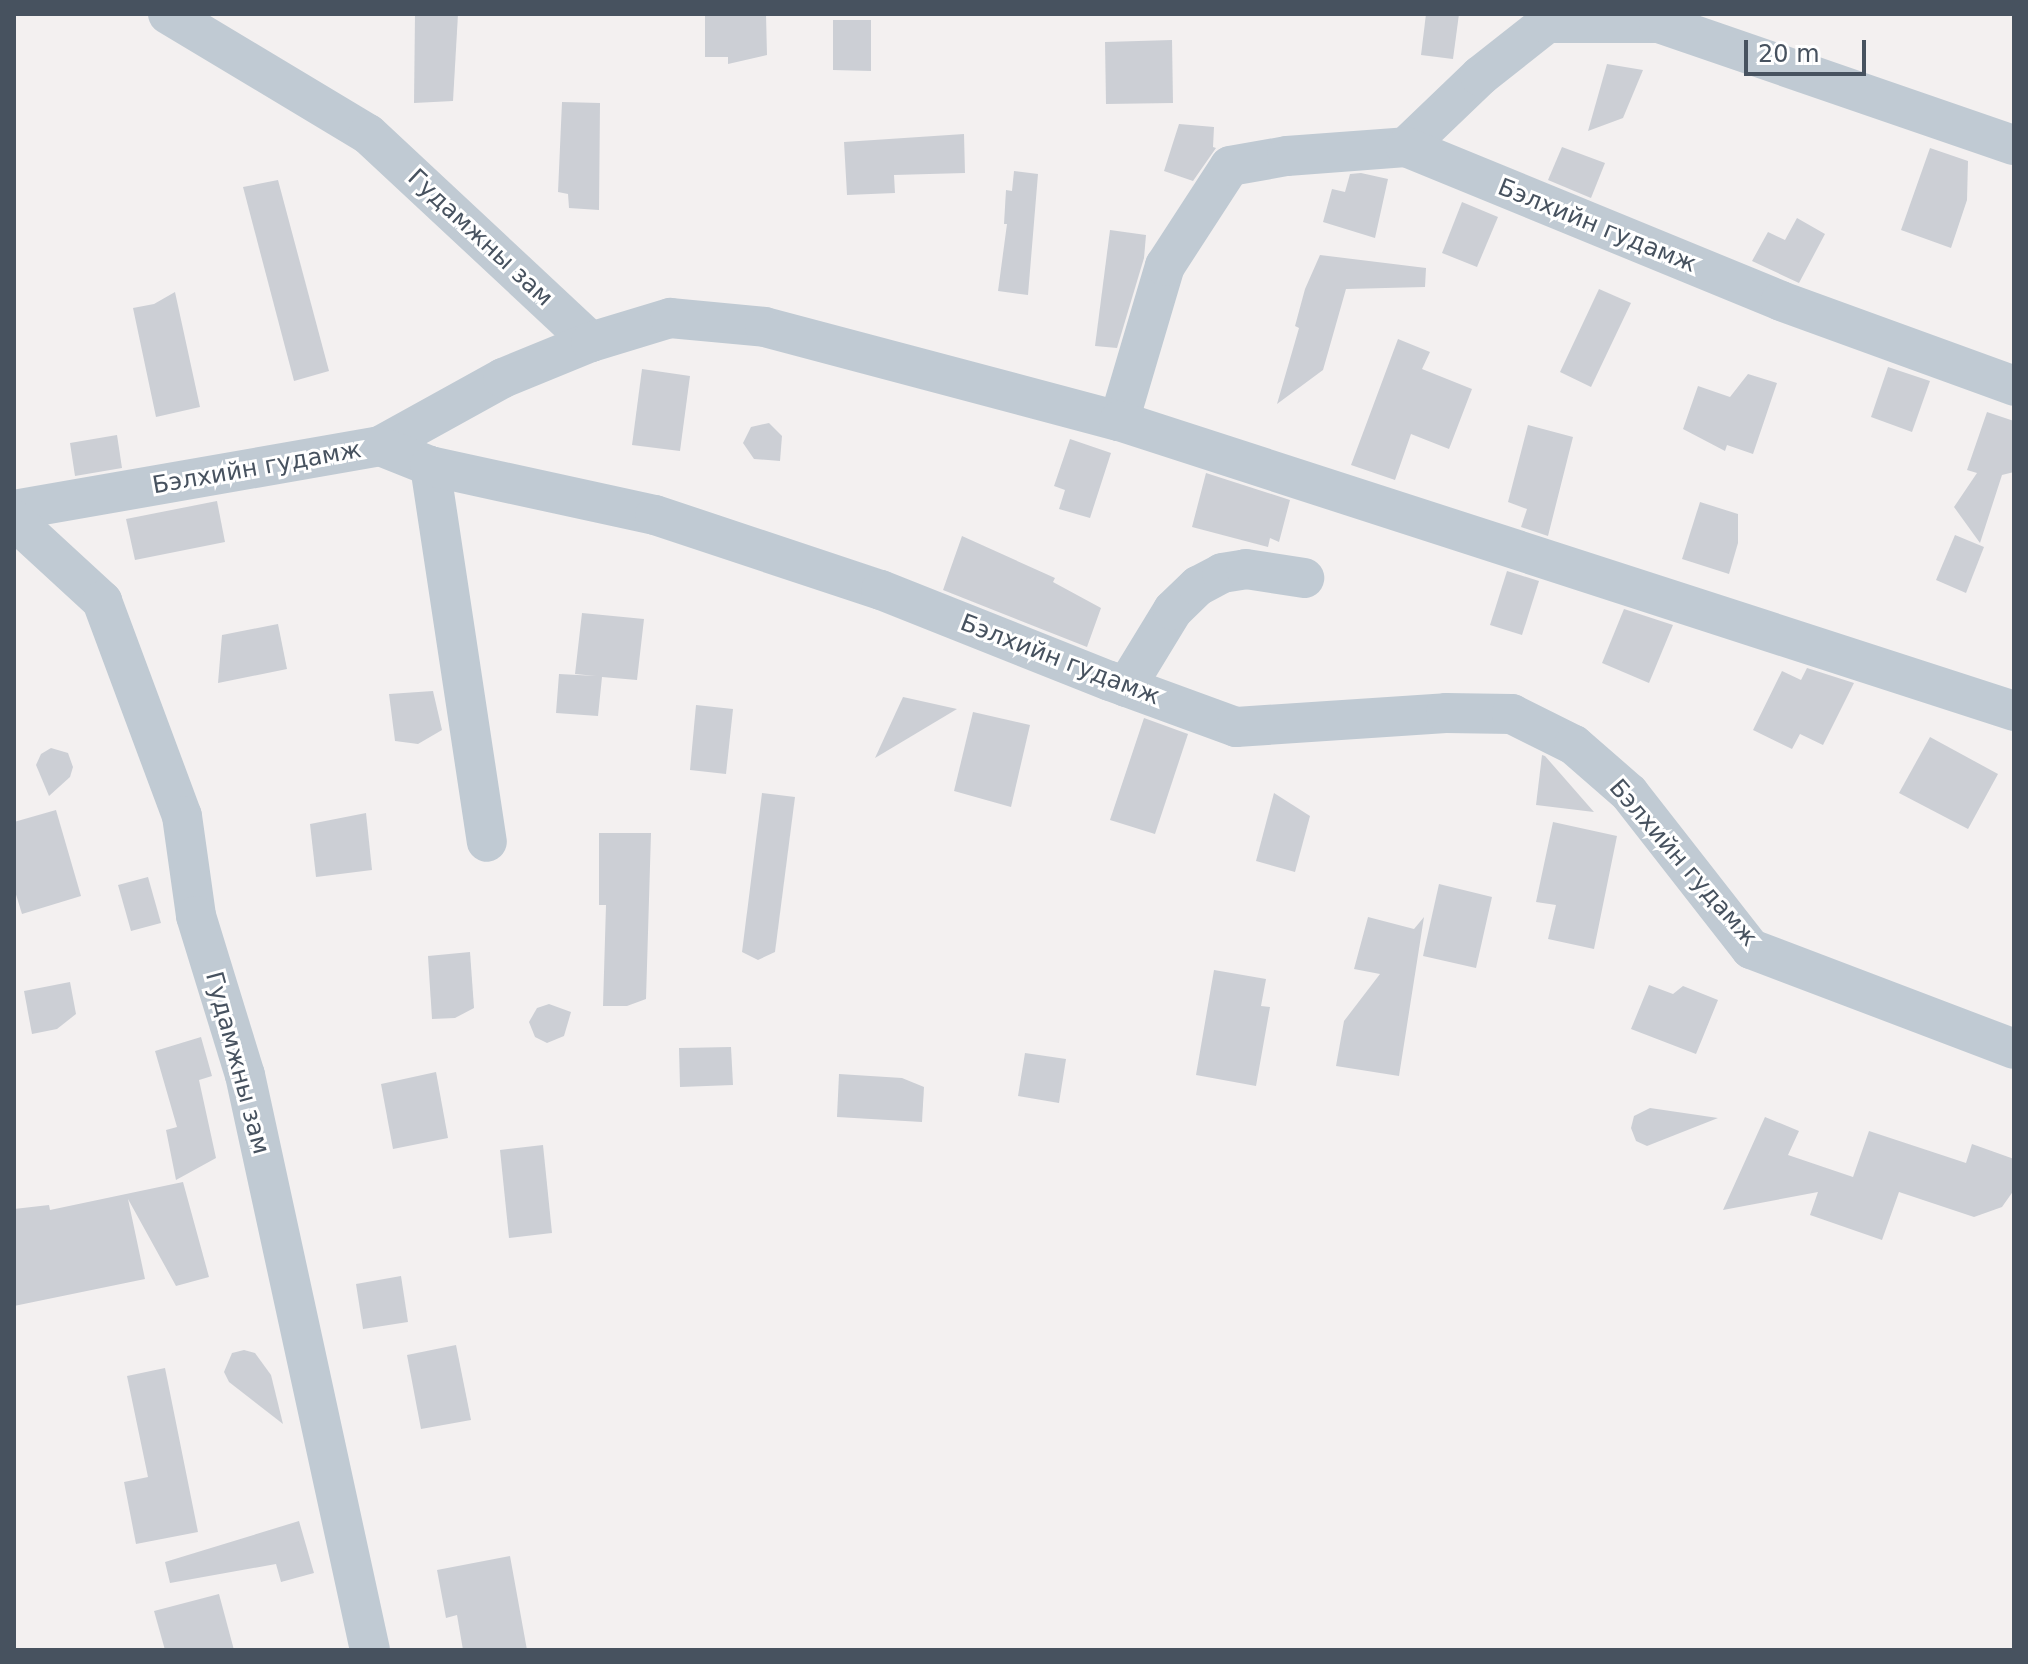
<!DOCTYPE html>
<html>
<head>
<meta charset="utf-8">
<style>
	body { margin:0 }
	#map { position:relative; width:2028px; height:1664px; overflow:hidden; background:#f3f0f0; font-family:"DejaVu Sans",sans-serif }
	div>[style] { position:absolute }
	.building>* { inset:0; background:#cccfd5 }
	.minor>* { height:40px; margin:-20px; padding:0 20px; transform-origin:20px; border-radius:20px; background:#c0cad3 }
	span { translate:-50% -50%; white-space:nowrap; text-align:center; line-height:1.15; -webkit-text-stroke:6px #fff; paint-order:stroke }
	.street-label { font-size:24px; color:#47525f }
	.frame { position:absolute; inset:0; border:16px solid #47525f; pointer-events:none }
	.scale { position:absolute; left:1744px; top:40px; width:122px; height:36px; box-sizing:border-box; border:4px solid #47525f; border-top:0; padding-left:10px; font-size:24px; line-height:28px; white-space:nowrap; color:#47525f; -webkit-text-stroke:6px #fff; paint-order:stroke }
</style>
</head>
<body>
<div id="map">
	<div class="building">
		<div style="clip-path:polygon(415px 14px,458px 14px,453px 101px,414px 103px)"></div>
		<div style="clip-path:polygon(705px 14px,766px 14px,767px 55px,728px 64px,728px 57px,705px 57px)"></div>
		<div style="clip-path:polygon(1426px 14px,1459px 14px,1453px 59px,1421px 55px)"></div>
		<div style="clip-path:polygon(833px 20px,871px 20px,871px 71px,833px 70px)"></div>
		<div style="clip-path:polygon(1172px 40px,1173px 103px,1106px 104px,1105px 42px)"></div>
		<div style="clip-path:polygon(1607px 64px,1643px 70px,1623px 118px,1588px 131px)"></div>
		<div style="clip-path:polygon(562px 102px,600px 103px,599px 210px,569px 208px,568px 194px,558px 192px)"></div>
		<div style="clip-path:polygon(1179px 124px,1214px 127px,1213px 147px,1216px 148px,1193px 181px,1164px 171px)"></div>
		<div style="clip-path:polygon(964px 134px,965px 173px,894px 175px,895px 193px,847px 195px,844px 142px)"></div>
		<div style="clip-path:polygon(1562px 147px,1605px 163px,1591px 198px,1548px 180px)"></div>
		<div style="clip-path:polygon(1930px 148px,1968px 161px,1967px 200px,1951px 248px,1901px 230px)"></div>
		<div style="clip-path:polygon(1014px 171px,1038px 174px,1028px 295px,998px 291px,1007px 224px,1004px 224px,1006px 190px,1012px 191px)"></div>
		<div style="clip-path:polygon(1361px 173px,1388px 179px,1375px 238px,1323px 222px,1332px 189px,1345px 192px,1350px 174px)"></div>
		<div style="clip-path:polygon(278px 180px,329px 371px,294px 381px,243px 187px)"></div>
		<div style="clip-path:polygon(1462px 202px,1498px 217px,1477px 267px,1442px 253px)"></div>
		<div style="clip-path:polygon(1797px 218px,1825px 234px,1799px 283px,1752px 261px,1768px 232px,1785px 240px)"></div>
		<div style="clip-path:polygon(1110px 230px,1146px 235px,1144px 258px,1117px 348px,1095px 346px)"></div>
		<div style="clip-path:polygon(1320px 255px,1426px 268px,1425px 287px,1346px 289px,1323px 370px,1277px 404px,1299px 328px,1295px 326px,1305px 289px)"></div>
		<div style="clip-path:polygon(1599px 289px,1631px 303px,1591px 387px,1560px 372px)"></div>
		<div style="clip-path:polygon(175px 292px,200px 407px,156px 417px,133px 308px,154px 304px)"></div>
		<div style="clip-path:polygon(1398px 339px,1430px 352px,1422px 369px,1472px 389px,1449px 449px,1411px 434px,1395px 480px,1351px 465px)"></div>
		<div style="clip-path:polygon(1888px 367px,1930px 381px,1912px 432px,1871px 417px)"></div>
		<div style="clip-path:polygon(642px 369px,690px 376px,680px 451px,632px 445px)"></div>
		<div style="clip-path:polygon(1748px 374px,1777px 383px,1753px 454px,1727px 445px,1725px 451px,1683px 429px,1698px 386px,1730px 397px)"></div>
		<div style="clip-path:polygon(1987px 412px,2014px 421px,2014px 472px,2002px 475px,1980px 543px,1954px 507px,1977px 473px,1967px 470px)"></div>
		<div style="clip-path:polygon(769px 423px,782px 436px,780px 461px,754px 459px,743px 443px,751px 427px)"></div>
		<div style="clip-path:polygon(1528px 425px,1573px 437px,1548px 536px,1521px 527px,1527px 509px,1508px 502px)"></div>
		<div style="clip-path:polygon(117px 435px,122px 468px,75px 476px,70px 443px)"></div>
		<div style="clip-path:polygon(1070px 439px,1111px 453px,1090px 518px,1059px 509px,1065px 490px,1054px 486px)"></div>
		<div style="clip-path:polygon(1206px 473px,1290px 500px,1279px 542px,1270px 538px,1268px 547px,1192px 527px)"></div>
		<div style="clip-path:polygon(217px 501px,225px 542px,135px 560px,126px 519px)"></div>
		<div style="clip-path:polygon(1700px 502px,1738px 514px,1738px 543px,1729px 574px,1682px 559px)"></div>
		<div style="clip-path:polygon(1955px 535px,1984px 547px,1966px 593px,1936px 580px)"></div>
		<div style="clip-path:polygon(962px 536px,1055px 578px,1053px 582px,1101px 608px,1087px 647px,943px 590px)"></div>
		<div style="clip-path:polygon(1507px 571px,1539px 581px,1522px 635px,1490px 625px)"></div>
		<div style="clip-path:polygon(1624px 609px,1673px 625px,1649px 683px,1602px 663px)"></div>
		<div style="clip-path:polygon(582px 613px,644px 619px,637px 680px,602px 677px,598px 716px,556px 713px,559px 674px,596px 676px,575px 674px)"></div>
		<div style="clip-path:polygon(278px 624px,287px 669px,218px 683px,222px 635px)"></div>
		<div style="clip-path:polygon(1807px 668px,1854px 683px,1823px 745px,1800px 734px,1792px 749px,1753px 730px,1782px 671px,1801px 680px)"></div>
		<div style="clip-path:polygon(433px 691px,442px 730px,418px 744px,395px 741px,389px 694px)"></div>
		<div style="clip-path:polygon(903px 697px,957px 709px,875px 758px)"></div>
		<div style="clip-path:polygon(696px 705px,733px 709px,726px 774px,690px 770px)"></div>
		<div style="clip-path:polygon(973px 712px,1030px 725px,1011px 807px,954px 791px)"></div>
		<div style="clip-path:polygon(1144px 718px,1188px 734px,1155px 834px,1110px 820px)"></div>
		<div style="clip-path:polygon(1930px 737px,1998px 774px,1968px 829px,1899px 793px)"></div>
		<div style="clip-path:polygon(51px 748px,68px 753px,73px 767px,70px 777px,49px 796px,36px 765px,41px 754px)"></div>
		<div style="clip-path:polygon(1542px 755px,1545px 756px,1594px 812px,1536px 805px)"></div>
		<div style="clip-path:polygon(762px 793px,795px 797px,775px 952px,758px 960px,742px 952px)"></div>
		<div style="clip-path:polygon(1274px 793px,1310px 816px,1295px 872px,1256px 861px)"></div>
		<div style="clip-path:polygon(56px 810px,81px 896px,22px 914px,14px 888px,14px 822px)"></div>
		<div style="clip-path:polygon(366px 813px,372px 870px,316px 877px,310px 824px)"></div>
		<div style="clip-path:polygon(1553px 822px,1617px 836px,1594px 949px,1548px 939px,1556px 905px,1536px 902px)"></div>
		<div style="clip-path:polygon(599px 833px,651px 833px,646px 999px,627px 1006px,603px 1006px,606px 905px,599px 905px)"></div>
		<div style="clip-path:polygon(148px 877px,161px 923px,131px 931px,118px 885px)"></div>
		<div style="clip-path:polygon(1439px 884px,1492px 897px,1476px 968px,1423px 956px)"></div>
		<div style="clip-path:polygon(1368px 917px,1414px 929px,1424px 917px,1399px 1076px,1336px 1066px,1344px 1021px,1380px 974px,1354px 969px)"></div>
		<div style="clip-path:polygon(470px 952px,474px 1008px,455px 1018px,432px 1019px,428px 956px)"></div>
		<div style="clip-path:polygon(1214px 970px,1266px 979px,1261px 1006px,1270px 1007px,1256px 1086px,1196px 1075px)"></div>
		<div style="clip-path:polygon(70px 982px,76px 1014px,57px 1029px,32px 1034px,24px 991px)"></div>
		<div style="clip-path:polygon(1649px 985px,1673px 994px,1683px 986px,1718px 1000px,1696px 1054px,1631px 1029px)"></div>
		<div style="clip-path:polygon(549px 1004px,571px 1012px,564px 1036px,547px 1043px,535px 1037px,529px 1022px,537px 1008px)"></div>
		<div style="clip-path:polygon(201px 1037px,212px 1076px,199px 1080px,216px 1158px,176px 1180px,166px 1130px,177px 1127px,155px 1051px)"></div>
		<div style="clip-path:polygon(731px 1047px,733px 1085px,680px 1087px,679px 1048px)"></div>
		<div style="clip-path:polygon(1025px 1053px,1066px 1059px,1059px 1103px,1018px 1096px)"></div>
		<div style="clip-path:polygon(436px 1072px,448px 1138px,393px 1149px,381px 1084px)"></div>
		<div style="clip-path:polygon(839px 1074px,902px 1078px,924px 1087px,922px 1122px,837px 1117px)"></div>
		<div style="clip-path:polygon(1650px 1108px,1718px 1118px,1647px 1146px,1636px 1141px,1631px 1128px,1634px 1116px)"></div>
		<div style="clip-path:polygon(1765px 1117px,1799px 1131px,1788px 1155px,1853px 1177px,1869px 1131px,1966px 1163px,1972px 1144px,2014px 1159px,2014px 1190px,2002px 1207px,1974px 1217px,1899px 1192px,1882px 1240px,1810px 1215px,1818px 1192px,1723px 1210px)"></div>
		<div style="clip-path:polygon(543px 1145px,552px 1233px,509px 1238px,500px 1150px)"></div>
		<div style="clip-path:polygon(183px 1182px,209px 1277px,176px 1286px,128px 1199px,145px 1279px,14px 1306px,14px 1209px,49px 1205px,50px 1210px)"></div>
		<div style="clip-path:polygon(401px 1276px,408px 1322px,363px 1329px,356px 1284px)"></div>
		<div style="clip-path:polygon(456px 1345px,471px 1420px,421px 1429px,407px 1355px)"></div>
		<div style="clip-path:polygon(244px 1350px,255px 1353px,271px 1375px,283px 1424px,229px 1382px,224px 1372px,232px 1353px)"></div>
		<div style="clip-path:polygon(165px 1368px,198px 1532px,136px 1544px,124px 1482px,148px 1477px,127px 1376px)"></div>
		<div style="clip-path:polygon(299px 1521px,314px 1573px,281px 1582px,276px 1564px,170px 1583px,165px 1562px)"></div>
		<div style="clip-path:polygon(510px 1556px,527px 1650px,463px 1650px,457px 1615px,446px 1618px,437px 1570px)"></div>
		<div style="clip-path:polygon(219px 1594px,234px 1650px,165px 1650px,154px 1611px)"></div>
	</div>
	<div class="minor">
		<div style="left:168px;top:14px;width:233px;rotate:31deg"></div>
		<div style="left:368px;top:134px;width:305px;rotate:43deg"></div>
		<div style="left:1406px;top:147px;width:103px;rotate:-43.8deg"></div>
		<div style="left:1480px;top:76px;width:85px;rotate:-38.3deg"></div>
		<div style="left:1547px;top:23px;width:112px"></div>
		<div style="left:1659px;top:23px;width:375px;rotate:19deg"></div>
		<div style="left:1119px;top:421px;width:162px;rotate:-73.5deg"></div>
		<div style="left:1165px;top:266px;width:119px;rotate:-57deg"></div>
		<div style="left:1230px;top:166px;width:58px;rotate:-10deg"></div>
		<div style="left:1287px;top:156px;width:119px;rotate:-4.3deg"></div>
		<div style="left:1406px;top:147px;width:405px;rotate:22.3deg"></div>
		<div style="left:1781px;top:301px;width:248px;rotate:20deg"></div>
		<div style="left:380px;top:446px;width:141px;rotate:-28.9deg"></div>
		<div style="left:503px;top:378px;width:95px;rotate:-22.2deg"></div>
		<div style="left:591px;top:342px;width:83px;rotate:-16.9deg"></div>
		<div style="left:670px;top:318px;width:95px;rotate:5.4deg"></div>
		<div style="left:765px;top:327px;width:366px;rotate:14.9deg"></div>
		<div style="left:1119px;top:421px;width:941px;rotate:17.95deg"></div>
		<div style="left:430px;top:466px;width:380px;rotate:81.4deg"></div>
		<div style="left:14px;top:510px;width:372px;rotate:-9.9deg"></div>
		<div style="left:380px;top:446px;width:54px;rotate:21.8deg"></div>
		<div style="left:430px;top:466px;width:230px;rotate:12.3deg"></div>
		<div style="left:655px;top:515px;width:238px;rotate:18.4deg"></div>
		<div style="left:881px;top:590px;width:246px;rotate:21.7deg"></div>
		<div style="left:1110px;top:681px;width:134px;rotate:20.1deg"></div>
		<div style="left:1236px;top:727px;width:210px;rotate:-3.8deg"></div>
		<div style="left:1446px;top:713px;width:66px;rotate:0.9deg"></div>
		<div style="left:1512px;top:714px;width:69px;rotate:26.6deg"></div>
		<div style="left:1574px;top:745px;width:73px;rotate:41.1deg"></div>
		<div style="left:1629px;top:793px;width:198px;rotate:52deg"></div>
		<div style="left:1751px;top:949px;width:281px;rotate:20.8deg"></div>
		<div style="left:14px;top:520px;width:120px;rotate:42.6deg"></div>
		<div style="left:102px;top:601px;width:229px;rotate:69.6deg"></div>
		<div style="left:182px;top:816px;width:101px;rotate:82deg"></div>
		<div style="left:196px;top:916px;width:166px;rotate:72.9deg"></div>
		<div style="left:245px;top:1075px;width:588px;rotate:77.74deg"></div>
		<div style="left:1126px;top:687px;width:90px;rotate:-58.6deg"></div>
		<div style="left:1173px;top:610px;width:35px;rotate:-44deg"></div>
		<div style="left:1198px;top:586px;width:27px;rotate:-28deg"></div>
		<div style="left:1222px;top:573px;width:24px;rotate:-9deg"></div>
		<div style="left:1246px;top:569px;width:59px;rotate:8.8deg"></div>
	</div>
	<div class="street-label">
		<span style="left:1597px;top:226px;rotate:22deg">Бэлхийн гудамж</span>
		<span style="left:480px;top:238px;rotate:43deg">Гудамжны зам</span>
		<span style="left:257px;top:468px;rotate:-10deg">Бэлхийн гудамж</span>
		<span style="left:1060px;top:660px;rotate:21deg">Бэлхийн гудамж</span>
		<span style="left:1683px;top:863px;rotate:49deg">Бэлхийн гудамж</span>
		<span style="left:237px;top:1063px;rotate:75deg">Гудамжны зам</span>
	</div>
	<div class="frame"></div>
	<div class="scale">20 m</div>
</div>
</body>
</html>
